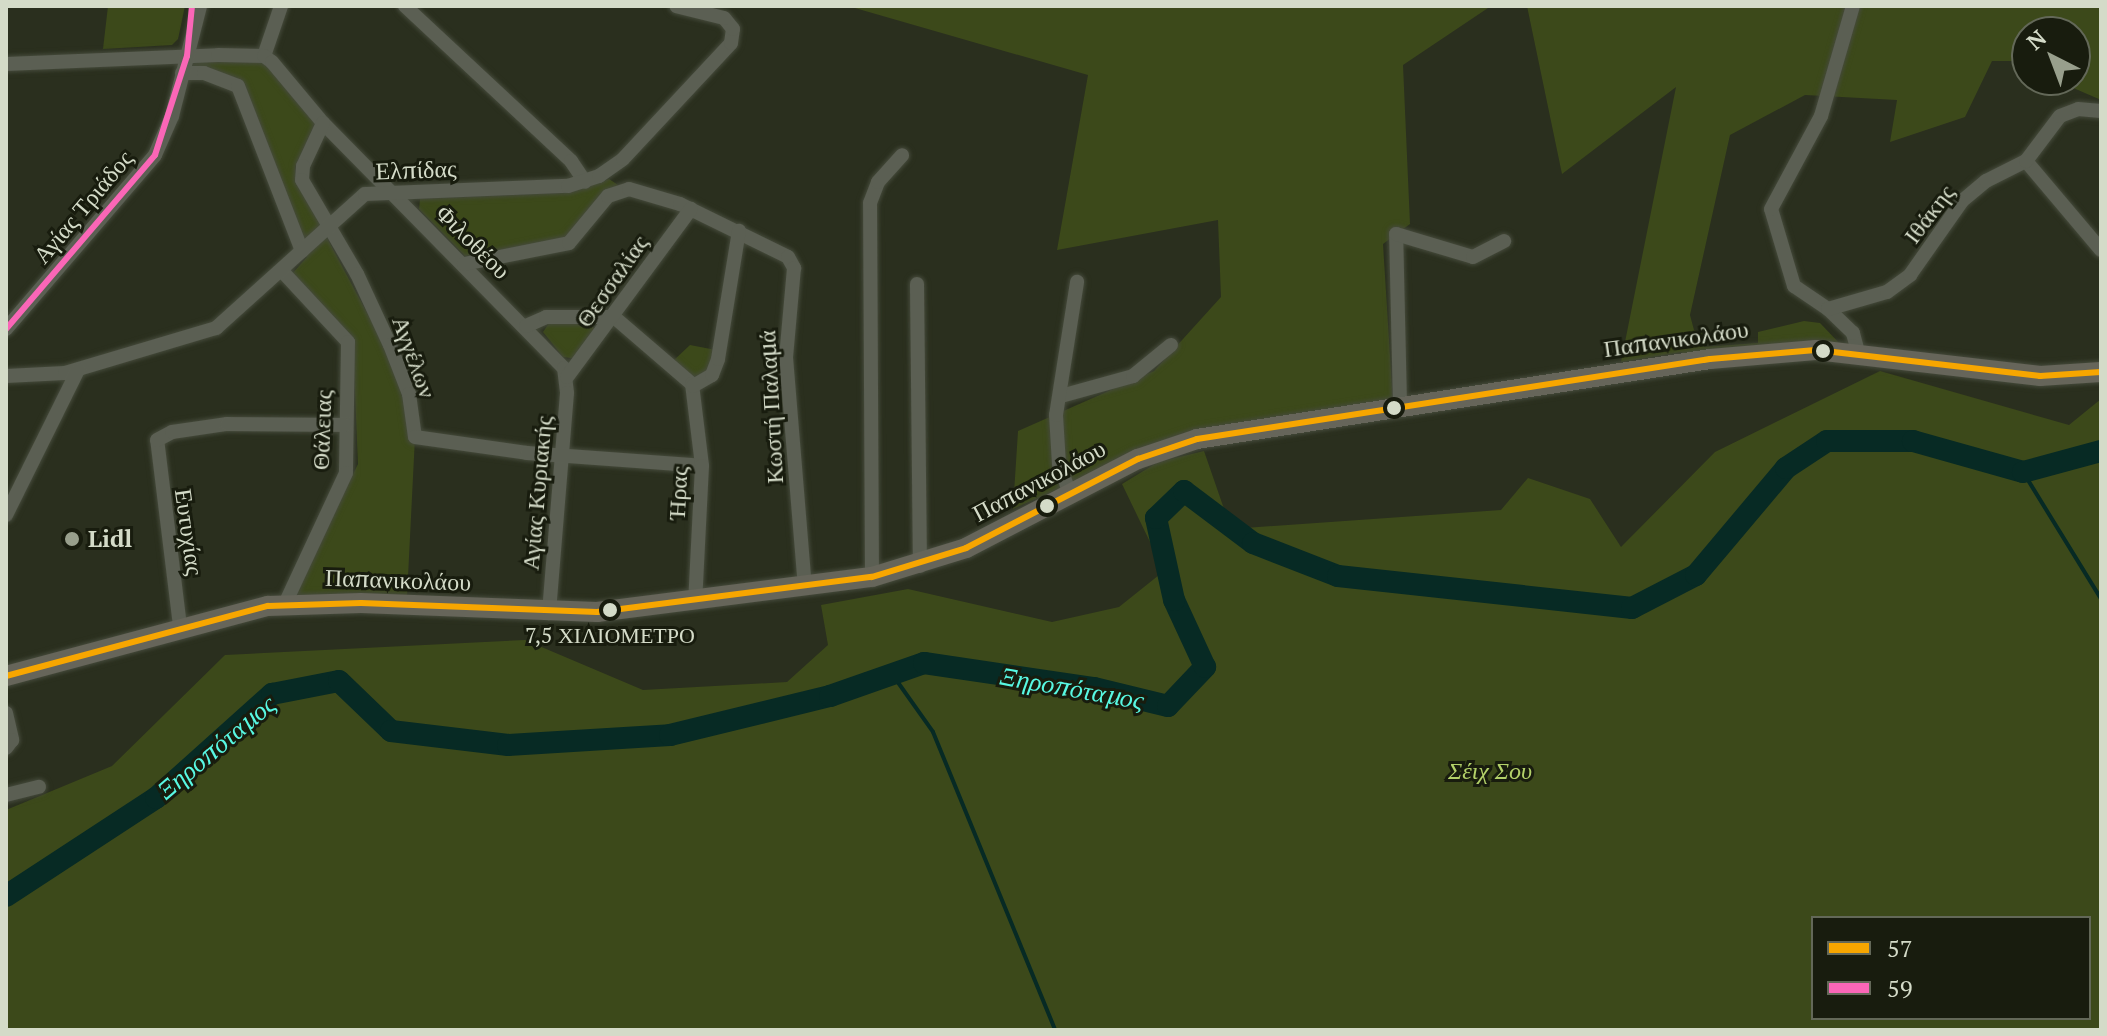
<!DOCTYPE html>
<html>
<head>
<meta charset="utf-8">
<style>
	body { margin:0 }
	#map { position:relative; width:2107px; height:1036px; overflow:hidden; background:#2a2f1e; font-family:"PT Serif",serif }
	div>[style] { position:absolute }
	.green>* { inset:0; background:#3c491a }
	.stream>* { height:4px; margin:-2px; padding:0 2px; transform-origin:2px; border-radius:2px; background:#072a24 }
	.river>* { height:22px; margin:-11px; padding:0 11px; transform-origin:11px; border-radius:11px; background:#072a24 }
	.roads { filter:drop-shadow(0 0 2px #454a3b) drop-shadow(0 0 2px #454a3b) }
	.minor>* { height:14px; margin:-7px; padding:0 7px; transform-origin:7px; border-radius:7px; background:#5b5f53 }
	.secondary>* { height:20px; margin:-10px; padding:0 10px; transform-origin:10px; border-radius:10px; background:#66655a }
	.bus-1>* { height:6px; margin:-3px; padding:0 3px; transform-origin:3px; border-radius:3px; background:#f7a600 }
	.bus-2>* { height:6px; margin:-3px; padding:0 3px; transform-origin:3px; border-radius:3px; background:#fa66b7 }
	.dots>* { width:22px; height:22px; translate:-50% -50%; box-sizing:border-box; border:4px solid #181c0e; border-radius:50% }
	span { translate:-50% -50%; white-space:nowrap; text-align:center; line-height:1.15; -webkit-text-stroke:6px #181c0e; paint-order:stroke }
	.bus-label { font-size:22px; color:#d4dbc8 }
	.street-label { font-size:24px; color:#d4dbc8 }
	.poi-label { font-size:24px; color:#d4dbc8; font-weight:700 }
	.left { translate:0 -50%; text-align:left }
	.park-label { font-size:24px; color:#b3d169; font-style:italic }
	.water-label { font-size:26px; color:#58f8e3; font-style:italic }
	.frame { position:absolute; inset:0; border:8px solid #d4dbc8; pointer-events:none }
	.legend { position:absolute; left:1811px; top:916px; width:280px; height:104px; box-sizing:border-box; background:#181c0e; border:2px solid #636858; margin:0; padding:10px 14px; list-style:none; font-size:24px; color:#d4dbc8 }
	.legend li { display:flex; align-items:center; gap:16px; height:40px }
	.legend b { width:40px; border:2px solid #636858 }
	.north { position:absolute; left:2011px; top:16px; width:80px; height:80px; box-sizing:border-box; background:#181c0e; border:2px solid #636858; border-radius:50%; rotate:318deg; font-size:22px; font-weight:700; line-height:32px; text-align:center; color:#d4dbc8 }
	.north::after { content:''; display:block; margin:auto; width:28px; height:36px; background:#989f8c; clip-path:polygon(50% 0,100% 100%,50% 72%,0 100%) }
</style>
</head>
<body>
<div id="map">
	<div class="green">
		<div style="clip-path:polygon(108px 6px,185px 6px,178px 39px,172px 45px,103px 49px)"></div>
		<div style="clip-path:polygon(848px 6px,1491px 6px,1403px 65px,1410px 224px,1383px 244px,1393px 403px,1183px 433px,1013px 509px,1018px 431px,1154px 371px,1221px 297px,1218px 220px,1057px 250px,1088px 75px)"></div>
		<div style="clip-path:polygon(1527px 6px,2101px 6px,2101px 100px,2055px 80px,2075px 80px,2075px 32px,2027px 32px,2027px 61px,1992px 61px,1965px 117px,1890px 142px,1897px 100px,1805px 95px,1730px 135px,1690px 315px,1694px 330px,1704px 334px,1704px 347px,1758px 343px,1758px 332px,1804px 321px,1820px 323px,1842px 346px,1684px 359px,1682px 352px,1621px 362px,1676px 87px,1562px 174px)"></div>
		<div style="clip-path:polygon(194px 61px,264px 62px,315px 123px,295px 167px,296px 180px,388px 352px,415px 437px,407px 597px,292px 597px,358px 464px,353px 346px,290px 276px,307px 257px,244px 86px,193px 69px)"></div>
		<div style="clip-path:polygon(609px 179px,618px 185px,568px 237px,539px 244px,465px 256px,419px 209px,420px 199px,565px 193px)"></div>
		<div style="clip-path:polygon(549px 323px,590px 323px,596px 331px,577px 359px,563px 357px,543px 332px)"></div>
		<div style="clip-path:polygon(690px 345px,716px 350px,712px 369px,691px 378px,673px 361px)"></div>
		<div style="clip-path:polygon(evenodd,1880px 371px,2069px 425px,2101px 399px,2101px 1030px,6px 1030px,6px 810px,112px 766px,225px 655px,525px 640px,643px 690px,787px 682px,828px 645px,821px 605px,908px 589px,1052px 622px,1119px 607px,1164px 571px,1122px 484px,1158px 462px,1204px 451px,1231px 529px,1501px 510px,1528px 478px,1590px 499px,1621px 547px,1715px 452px,1880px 371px,1813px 918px,2089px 918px,2089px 1018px,1813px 1018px,1813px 918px)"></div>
	</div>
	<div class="stream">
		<div style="left:2023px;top:472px;width:149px;rotate:58.4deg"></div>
		<div style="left:892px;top:674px;width:71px;rotate:54.7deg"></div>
		<div style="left:933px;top:732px;width:322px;rotate:67.7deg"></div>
	</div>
	<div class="river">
		<div style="left:6px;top:896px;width:179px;rotate:-33.2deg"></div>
		<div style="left:156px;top:798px;width:156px;rotate:-41.9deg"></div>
		<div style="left:272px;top:694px;width:68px;rotate:-11deg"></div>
		<div style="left:339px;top:681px;width:72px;rotate:43.9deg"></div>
		<div style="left:391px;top:731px;width:118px;rotate:6.8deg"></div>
		<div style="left:508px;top:745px;width:162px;rotate:-3.5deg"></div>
		<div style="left:670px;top:735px;width:165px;rotate:-13.7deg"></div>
		<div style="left:830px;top:696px;width:100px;rotate:-19.3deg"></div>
		<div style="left:924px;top:663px;width:172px;rotate:8.4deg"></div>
		<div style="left:1094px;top:688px;width:76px;rotate:13.7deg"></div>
		<div style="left:1168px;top:706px;width:54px;rotate:-46.5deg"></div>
		<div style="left:1205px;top:667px;width:74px;rotate:-114.8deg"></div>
		<div style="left:1174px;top:600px;width:84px;rotate:-102.4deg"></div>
		<div style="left:1156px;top:518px;width:39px;rotate:-44deg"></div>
		<div style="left:1184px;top:491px;width:86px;rotate:37deg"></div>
		<div style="left:1253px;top:543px;width:91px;rotate:21.2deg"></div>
		<div style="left:1338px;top:576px;width:296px;rotate:6.2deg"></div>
		<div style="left:1632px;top:608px;width:72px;rotate:-27.3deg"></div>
		<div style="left:1696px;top:575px;width:140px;rotate:-49.9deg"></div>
		<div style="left:1786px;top:468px;width:49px;rotate:-33.4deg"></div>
		<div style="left:1827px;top:441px;width:86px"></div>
		<div style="left:1913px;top:441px;width:114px;rotate:15.7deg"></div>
		<div style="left:2023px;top:472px;width:81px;rotate:-15.1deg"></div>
	</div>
	<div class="roads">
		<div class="minor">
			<div style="left:405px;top:6px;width:227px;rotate:43deg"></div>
			<div style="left:571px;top:161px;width:25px;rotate:56deg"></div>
			<div style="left:264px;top:56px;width:53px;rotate:-71.2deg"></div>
			<div style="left:6px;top:64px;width:212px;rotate:-2.4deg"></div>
			<div style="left:218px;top:55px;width:46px;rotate:1.2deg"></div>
			<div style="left:264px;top:56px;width:10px;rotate:37deg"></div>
			<div style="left:272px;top:62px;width:80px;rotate:50.1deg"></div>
			<div style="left:323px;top:123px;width:344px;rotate:45.5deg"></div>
			<div style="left:564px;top:368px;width:25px;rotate:83deg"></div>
			<div style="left:567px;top:393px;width:221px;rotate:94.7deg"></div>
			<div style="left:182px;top:73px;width:22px"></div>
			<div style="left:204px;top:73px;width:36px;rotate:21deg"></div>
			<div style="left:238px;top:86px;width:177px;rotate:68.8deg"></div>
			<div style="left:323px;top:123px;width:47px;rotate:114.9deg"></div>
			<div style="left:303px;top:166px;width:14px;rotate:94deg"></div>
			<div style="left:302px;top:180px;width:109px;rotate:59.7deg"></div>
			<div style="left:357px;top:274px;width:78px;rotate:65.1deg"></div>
			<div style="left:390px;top:345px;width:53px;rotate:68.8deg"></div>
			<div style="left:409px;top:394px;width:43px;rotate:82.1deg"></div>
			<div style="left:415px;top:437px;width:113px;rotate:8.1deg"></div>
			<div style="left:527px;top:453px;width:175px;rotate:4.2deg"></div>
			<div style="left:2026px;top:161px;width:116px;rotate:49.9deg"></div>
			<div style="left:464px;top:264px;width:107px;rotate:-11.3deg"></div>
			<div style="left:569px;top:243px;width:61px;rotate:-50.3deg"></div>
			<div style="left:608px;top:196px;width:22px;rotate:-18deg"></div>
			<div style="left:629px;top:189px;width:53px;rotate:16.4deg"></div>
			<div style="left:680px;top:204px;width:120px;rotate:26.1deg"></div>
			<div style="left:788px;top:257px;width:13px;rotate:61deg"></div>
			<div style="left:794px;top:268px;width:89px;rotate:95.1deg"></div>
			<div style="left:786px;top:357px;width:230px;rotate:85.3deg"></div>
			<div style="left:282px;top:271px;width:97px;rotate:47.1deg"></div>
			<div style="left:348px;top:342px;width:131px;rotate:90.9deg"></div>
			<div style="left:346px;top:473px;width:145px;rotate:115deg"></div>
			<div style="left:917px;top:284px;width:282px;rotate:89.4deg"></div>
			<div style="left:1828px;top:309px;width:41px;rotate:-145.9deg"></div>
			<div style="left:1794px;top:286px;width:80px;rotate:-106.6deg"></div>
			<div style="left:1771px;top:209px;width:106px;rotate:-61.7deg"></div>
			<div style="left:1821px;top:116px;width:115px;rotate:-73.8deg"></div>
			<div style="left:526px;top:326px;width:22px;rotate:-24deg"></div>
			<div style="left:546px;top:317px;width:68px"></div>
			<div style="left:614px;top:317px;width:103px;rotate:40.7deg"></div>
			<div style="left:692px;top:384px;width:83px;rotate:83deg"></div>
			<div style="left:702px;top:466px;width:136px;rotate:92.9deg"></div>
			<div style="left:6px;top:329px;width:229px;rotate:-49.4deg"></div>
			<div style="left:155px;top:155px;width:43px;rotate:-66.4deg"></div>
			<div style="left:172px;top:116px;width:114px;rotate:-75.7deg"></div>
			<div style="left:1858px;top:352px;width:20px;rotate:-105deg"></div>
			<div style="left:1853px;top:333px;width:35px;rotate:-136deg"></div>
			<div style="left:1828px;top:309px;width:61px;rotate:-16.1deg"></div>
			<div style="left:1887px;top:292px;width:29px;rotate:-36deg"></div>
			<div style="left:1910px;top:275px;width:90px;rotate:-54.9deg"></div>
			<div style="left:1962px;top:201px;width:31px;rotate:-40deg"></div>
			<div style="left:1986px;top:181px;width:45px;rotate:-26.6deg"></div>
			<div style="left:2026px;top:161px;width:56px;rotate:-52.9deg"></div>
			<div style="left:2060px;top:116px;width:19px;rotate:-21deg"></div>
			<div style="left:2078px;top:109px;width:23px;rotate:5deg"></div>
			<div style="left:6px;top:376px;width:59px;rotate:-2.9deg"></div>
			<div style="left:65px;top:373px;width:158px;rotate:-16.6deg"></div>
			<div style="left:216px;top:328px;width:200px;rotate:-42deg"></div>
			<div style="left:365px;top:194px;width:203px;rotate:-2.3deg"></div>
			<div style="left:568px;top:186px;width:33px;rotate:-18deg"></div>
			<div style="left:599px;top:176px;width:29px;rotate:-35deg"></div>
			<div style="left:623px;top:159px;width:158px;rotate:-47deg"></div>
			<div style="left:731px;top:43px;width:14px;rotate:-82deg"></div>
			<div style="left:733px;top:29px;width:14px;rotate:-129deg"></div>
			<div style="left:724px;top:18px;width:49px;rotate:-166deg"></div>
			<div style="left:567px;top:377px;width:209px;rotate:-53.6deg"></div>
			<div style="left:693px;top:386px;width:22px;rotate:-30deg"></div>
			<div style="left:712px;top:375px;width:17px;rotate:-69deg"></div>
			<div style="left:718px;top:359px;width:130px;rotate:-80.7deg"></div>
			<div style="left:1061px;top:396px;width:75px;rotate:-15.5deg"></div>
			<div style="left:1133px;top:376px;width:49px;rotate:-39.2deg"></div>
			<div style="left:1400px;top:405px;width:171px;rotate:-91.3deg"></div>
			<div style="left:1396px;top:234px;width:80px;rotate:16.6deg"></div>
			<div style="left:1473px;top:257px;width:35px;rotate:-27deg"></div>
			<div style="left:1070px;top:494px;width:32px;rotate:-110deg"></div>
			<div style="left:1059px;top:464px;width:49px;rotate:-93.5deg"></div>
			<div style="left:1056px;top:415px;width:135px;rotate:-81deg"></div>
			<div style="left:6px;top:515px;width:162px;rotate:-63.6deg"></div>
			<div style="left:872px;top:577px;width:374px;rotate:-90.3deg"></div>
			<div style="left:870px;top:203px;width:22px;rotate:-69deg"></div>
			<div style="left:878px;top:182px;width:36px;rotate:-48deg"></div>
			<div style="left:180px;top:626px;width:187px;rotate:-97deg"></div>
			<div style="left:157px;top:440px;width:17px;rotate:-28deg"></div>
			<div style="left:172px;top:432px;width:56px;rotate:-8.3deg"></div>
			<div style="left:227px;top:424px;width:119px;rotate:0.5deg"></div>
			<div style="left:6px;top:713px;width:28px;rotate:77deg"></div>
			<div style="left:12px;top:740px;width:10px;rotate:127deg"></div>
			<div style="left:6px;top:795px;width:34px;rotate:-14deg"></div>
		</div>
		<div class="secondary">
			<div style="left:6px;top:676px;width:271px;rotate:-15deg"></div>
			<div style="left:268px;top:606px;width:93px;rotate:-1.8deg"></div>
			<div style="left:361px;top:603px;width:236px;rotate:2.2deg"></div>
			<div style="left:597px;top:612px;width:277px;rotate:-7.3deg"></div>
			<div style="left:872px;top:577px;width:98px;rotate:-17.1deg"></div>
			<div style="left:966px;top:548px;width:194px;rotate:-27.4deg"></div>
			<div style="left:1138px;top:459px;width:62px;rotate:-18.7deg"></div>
			<div style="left:1197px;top:439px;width:519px;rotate:-8.86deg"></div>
			<div style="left:1710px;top:359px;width:106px;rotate:-4.9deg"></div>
			<div style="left:1816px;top:350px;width:226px;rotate:6.6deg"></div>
			<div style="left:2040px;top:376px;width:61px;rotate:-3.8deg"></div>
		</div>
	</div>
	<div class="bus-1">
		<div style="left:6px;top:676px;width:271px;rotate:-15deg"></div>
		<div style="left:268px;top:606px;width:93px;rotate:-1.8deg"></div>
		<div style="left:361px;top:603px;width:236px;rotate:2.2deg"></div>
		<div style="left:597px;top:612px;width:277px;rotate:-7.3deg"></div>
		<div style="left:872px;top:577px;width:98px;rotate:-17.1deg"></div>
		<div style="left:966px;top:548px;width:194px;rotate:-27.4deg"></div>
		<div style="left:1138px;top:459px;width:62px;rotate:-18.7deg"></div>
		<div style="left:1197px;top:439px;width:519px;rotate:-8.86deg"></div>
		<div style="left:1710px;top:359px;width:106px;rotate:-4.9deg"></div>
		<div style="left:1816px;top:350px;width:226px;rotate:6.6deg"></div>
		<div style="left:2040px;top:376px;width:61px;rotate:-3.8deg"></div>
	</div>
	<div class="bus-2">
		<div style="left:6px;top:329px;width:229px;rotate:-49.4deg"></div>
		<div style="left:155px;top:155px;width:104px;rotate:-72.1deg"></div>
		<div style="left:187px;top:56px;width:50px;rotate:-84.3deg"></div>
	</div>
	<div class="dots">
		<div style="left:1823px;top:351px;background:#d4dbc8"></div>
		<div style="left:1394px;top:408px;background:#d4dbc8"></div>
		<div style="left:1047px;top:506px;background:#d4dbc8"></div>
		<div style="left:72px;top:539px;background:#989f8c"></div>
		<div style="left:610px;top:610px;background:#d4dbc8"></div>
	</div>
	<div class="bus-label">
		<span style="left:610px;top:635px">7,5 ΧΙΛΙΟΜΕΤΡΟ</span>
	</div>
	<div class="street-label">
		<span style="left:416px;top:170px;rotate:-2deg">Ελπίδας</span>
		<span style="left:83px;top:207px;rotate:-50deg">Αγίας Τριάδος</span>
		<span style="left:1929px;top:214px;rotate:-53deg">Ιθάκης</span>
		<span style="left:473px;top:242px;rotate:45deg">Φιλοθέου</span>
		<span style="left:612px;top:281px;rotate:-55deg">Θεσσαλίας</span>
		<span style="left:1676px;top:339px;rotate:-8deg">Παπανικολάου</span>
		<span style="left:414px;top:357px;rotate:70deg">Αγγέλων</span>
		<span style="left:771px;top:407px;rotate:-93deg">Κωστή Παλαμά</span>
		<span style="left:322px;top:430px;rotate:-88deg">Θάλειας</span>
		<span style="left:1039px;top:481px;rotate:-28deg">Παπανικολάου</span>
		<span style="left:537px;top:493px;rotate:-85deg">Αγίας Κυριακής</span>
		<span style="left:678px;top:493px;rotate:-87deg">Ήρας</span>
		<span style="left:189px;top:532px;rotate:82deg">Ευτυχίας</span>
		<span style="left:398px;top:580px;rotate:2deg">Παπανικολάου</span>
	</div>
	<div class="poi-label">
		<span class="left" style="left:88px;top:539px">Lidl</span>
	</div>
	<div class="park-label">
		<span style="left:1490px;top:771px">Σέιχ Σου</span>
	</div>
	<div class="water-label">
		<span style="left:1072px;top:688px;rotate:10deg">Ξηροπόταμος</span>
		<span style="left:216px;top:747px;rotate:-40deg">Ξηροπόταμος</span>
	</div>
	<div class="frame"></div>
	<ul class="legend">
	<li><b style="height:10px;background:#f7a600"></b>57</li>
	<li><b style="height:10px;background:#fa66b7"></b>59</li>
	</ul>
	<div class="north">N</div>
</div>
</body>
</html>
